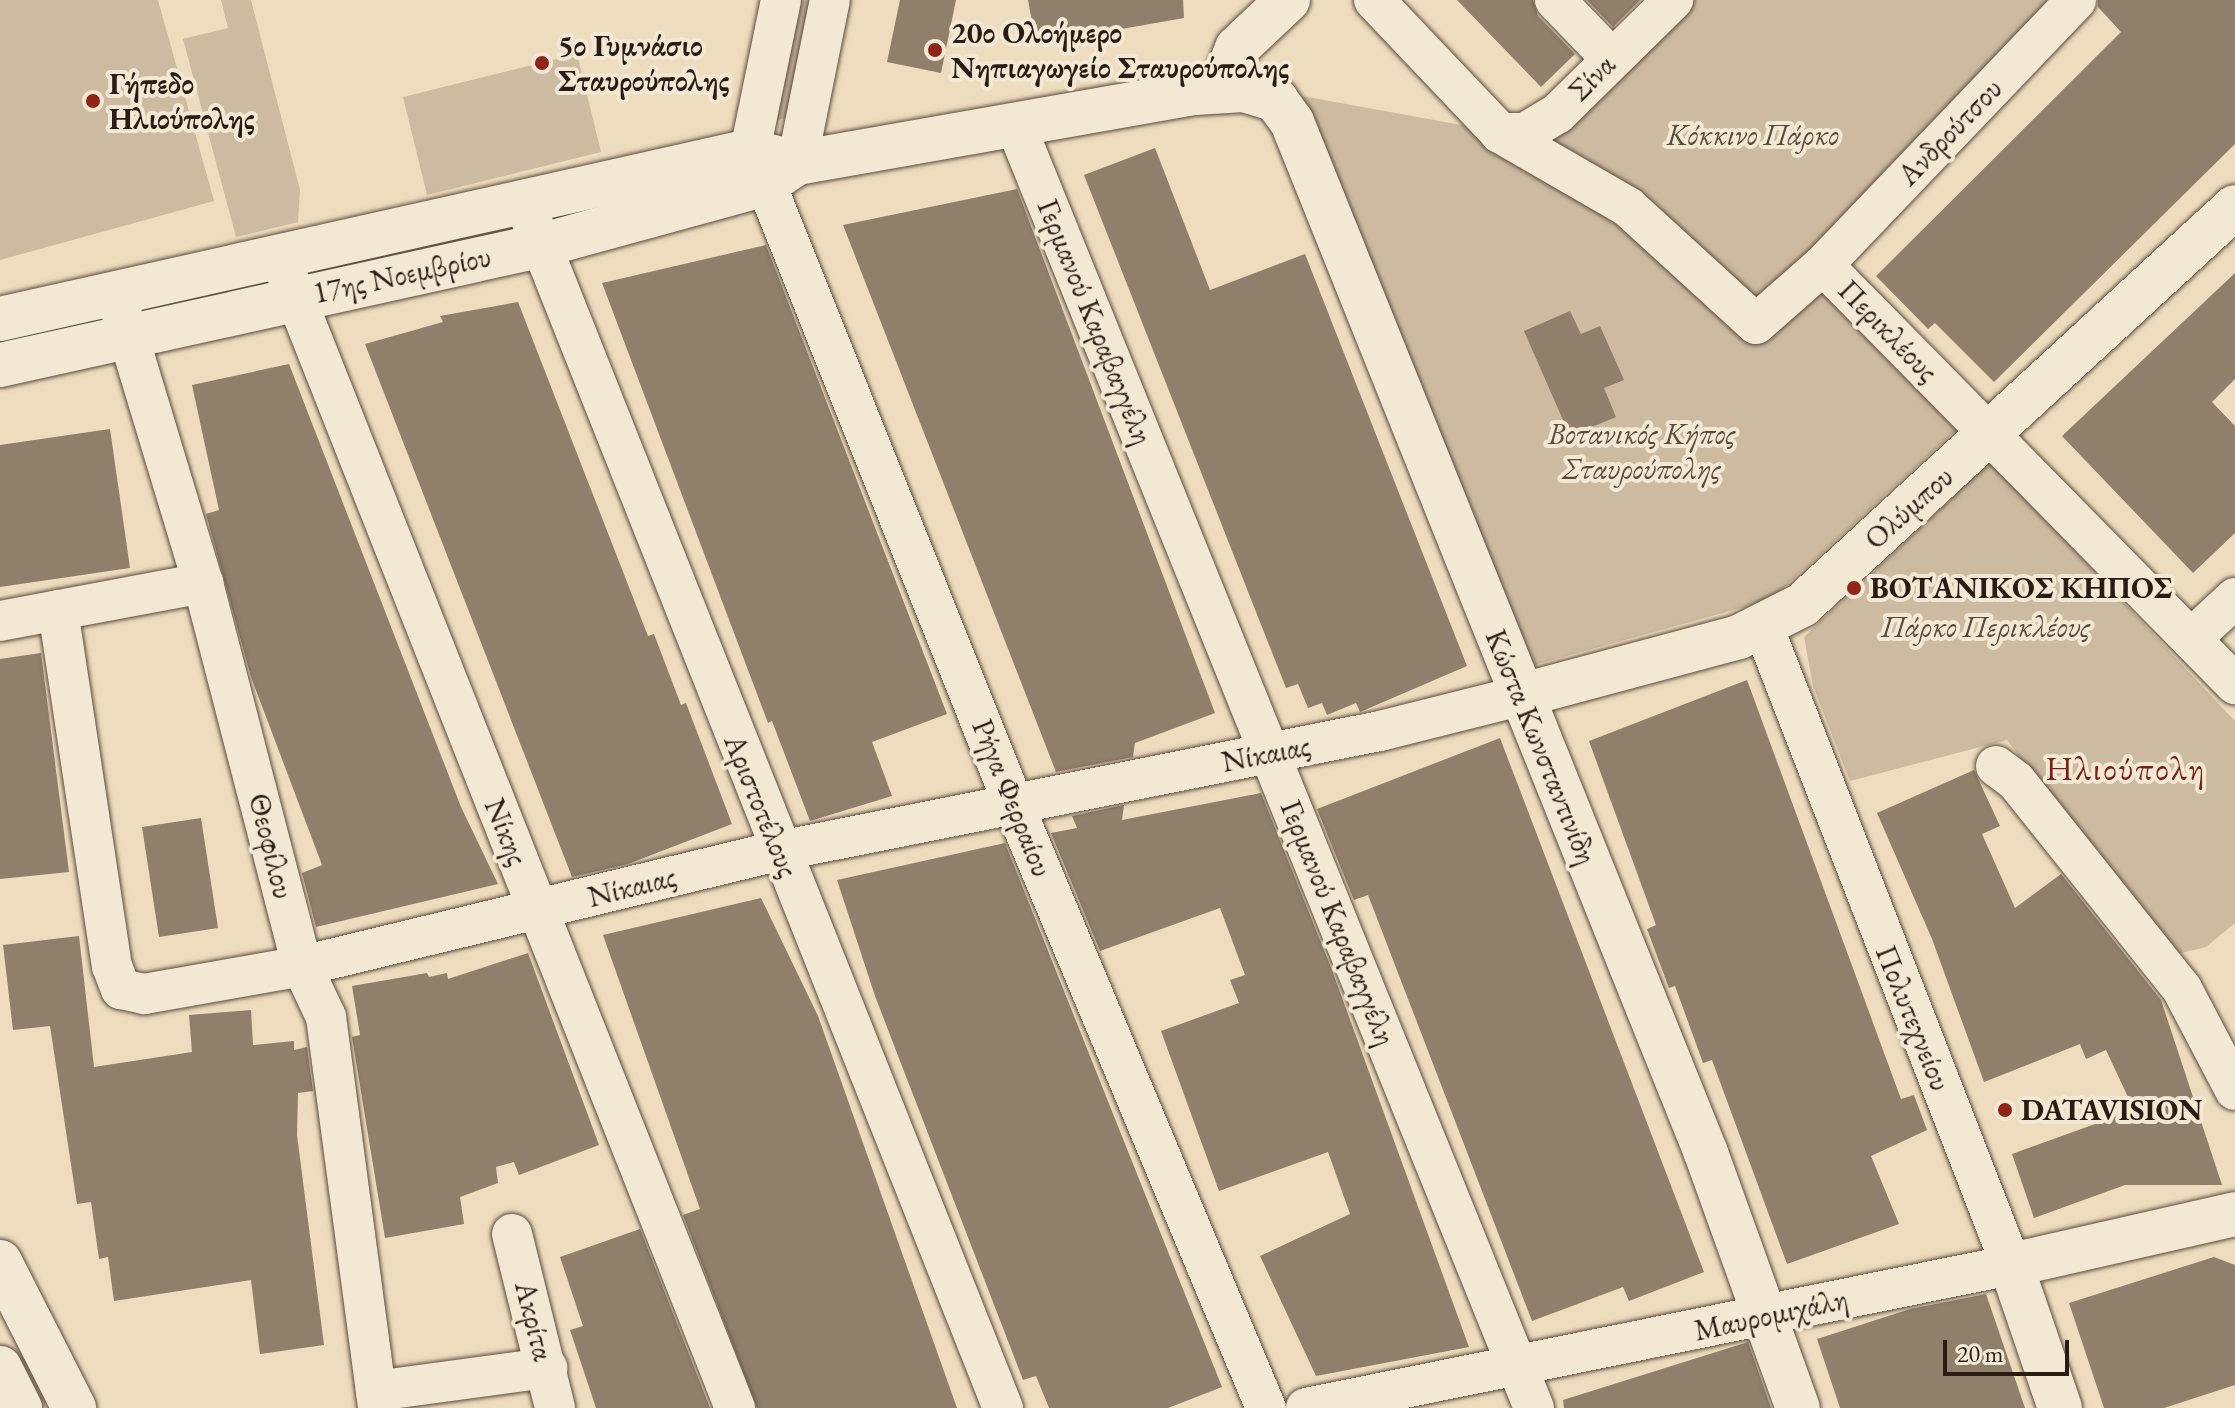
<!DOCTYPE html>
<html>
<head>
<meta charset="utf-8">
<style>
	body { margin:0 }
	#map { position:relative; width:2235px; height:1408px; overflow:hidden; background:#eddcbd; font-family:"EB Garamond",serif }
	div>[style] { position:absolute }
	.green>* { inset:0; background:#ccbba0 }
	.building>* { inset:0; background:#8f7f6b }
	.roads { filter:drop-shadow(0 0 2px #5b4b3e) drop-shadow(0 0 2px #5b4b3e) }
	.street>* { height:40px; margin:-20px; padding:0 20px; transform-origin:20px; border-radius:20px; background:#f3e8d4 }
	.secondary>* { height:44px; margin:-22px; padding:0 22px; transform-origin:22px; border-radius:22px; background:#f3e8d4 }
	.dots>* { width:22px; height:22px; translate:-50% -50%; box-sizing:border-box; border:4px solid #f3e8d4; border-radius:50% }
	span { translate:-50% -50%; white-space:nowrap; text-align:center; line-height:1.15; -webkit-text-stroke:8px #f3e8d4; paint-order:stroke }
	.poi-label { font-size:30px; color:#2a1b13; font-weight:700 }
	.left { translate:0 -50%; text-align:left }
	.street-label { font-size:30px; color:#2a1b13 }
	.park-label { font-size:30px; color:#5b4b3d; font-style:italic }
	.quarter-label { font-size:34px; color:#7a1f14; letter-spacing:2px }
	.scale { position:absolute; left:1943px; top:1340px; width:126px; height:36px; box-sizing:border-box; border:4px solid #2a1b13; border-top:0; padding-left:10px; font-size:24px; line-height:28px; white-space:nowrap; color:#2a1b13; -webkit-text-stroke:6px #f3e8d4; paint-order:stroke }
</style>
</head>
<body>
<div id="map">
	<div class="green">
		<div style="clip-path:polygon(0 0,158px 0,214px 201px,0 260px)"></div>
		<div style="clip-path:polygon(221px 0,251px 0,300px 190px,298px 222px,236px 237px,183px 39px,228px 28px)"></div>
		<div style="clip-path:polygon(795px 0,810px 0,786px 118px,778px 120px,772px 113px)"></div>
		<div style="clip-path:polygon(1673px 0,2074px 0,1807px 271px,1959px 427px,1770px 600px,1534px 665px,1302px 96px,1500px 132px)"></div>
		<div style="clip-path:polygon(577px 54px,601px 152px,427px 195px,403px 97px)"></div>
		<div style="clip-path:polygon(1991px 462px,2235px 721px,2235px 923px,2206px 947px,2173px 955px,2007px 740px,1850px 781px,1813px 686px,1804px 637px)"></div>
	</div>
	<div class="building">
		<div style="clip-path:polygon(900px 0,956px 0,941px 73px,887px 62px)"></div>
		<div style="clip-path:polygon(1028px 0,1183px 0,1184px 18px,1036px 44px)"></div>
		<div style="clip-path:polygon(1457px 0,1533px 0,1538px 16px,1575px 54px,1541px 87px)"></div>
		<div style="clip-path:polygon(1587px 0,1640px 0,1613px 27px)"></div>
		<div style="clip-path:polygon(2098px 0,2235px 0,2235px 144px,1994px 382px,1935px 323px,1928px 329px,1876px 276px,2121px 32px,2098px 7px)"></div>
		<div style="clip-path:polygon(1155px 148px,1210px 290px,1305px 254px,1467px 666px,1360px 712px,1356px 703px,1327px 715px,1322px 703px,1308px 708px,1298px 684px,1286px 688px,1084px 175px)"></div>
		<div style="clip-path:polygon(1017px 189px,1215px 713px,1135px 743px,1133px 757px,1056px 772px,843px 225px)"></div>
		<div style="clip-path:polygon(766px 245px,947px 714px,872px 742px,892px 796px,810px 821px,772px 721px,768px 723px,602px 283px)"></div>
		<div style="clip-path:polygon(2235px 273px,2235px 379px,2212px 402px,2235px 426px,2235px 533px,2193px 573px,2062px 436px)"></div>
		<div style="clip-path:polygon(518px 302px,648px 636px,654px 634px,681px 705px,686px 703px,732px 824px,628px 864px,572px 877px,365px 344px,443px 322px,440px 316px)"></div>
		<div style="clip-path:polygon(1570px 311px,1581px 334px,1600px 326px,1624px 380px,1604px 388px,1616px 417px,1570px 436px,1524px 331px)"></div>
		<div style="clip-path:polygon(289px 364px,461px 807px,498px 884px,316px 927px,302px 873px,322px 865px,251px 677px,206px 514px,219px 510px,192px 385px)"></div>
		<div style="clip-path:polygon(110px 429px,130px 568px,0 587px,0 445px)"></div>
		<div style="clip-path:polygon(41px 653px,69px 872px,0 879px,0 659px)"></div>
		<div style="clip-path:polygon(1747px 680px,1901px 1099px,1914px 1095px,1927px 1130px,1871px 1156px,1899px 1224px,1787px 1264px,1712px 1060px,1703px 1063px,1675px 986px,1669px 988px,1647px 929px,1656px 925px,1589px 741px)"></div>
		<div style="clip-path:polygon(1500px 738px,1704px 1272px,1629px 1301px,1623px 1287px,1532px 1321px,1368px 895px,1354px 900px,1317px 809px)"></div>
		<div style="clip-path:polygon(1974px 770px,2000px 826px,1982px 834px,2015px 908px,2061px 874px,2161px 1000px,2222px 1185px,2125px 1185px,2034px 1218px,2012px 1154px,2134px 1110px,2106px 1050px,2086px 1059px,2080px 1044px,1984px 1082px,1932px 939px,1877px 813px)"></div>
		<div style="clip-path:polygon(1261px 793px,1332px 970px,1469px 1347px,1316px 1376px,1260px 1256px,1350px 1214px,1328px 1152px,1219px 1191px,1161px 1031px,1239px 1003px,1230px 980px,1245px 975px,1220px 908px,1100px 951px,1051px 833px,1077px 828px,1072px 816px,1124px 805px,1122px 820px)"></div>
		<div style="clip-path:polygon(201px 818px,218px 928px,159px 937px,142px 827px)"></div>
		<div style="clip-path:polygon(1005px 843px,1222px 1387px,1168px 1408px,1049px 1408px,1036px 1376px,1023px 1380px,875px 996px,837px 880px)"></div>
		<div style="clip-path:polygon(761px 898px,818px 1016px,957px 1408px,757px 1408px,683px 1215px,700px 1209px,603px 935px)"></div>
		<div style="clip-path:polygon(79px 936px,94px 1067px,192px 1052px,189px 1015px,251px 1010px,253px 1045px,294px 1041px,294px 1050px,307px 1047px,313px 1091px,298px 1093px,297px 1135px,324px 1345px,260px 1354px,251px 1280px,114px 1301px,108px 1257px,99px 1259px,91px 1202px,77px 1204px,50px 1026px,13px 1030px,3px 945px)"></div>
		<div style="clip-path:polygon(528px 953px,599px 1145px,519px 1175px,514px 1162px,496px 1167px,498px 1183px,460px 1197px,464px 1224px,385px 1238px,352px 1037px,360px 1035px,352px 986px,427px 973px,429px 977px,447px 973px,448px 979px)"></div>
		<div style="clip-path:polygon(640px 1229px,710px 1408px,596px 1408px,570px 1330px,583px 1326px,560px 1257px)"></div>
		<div style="clip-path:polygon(2214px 1257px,2235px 1265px,2235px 1385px,2164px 1408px,2104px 1408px,2069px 1303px)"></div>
		<div style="clip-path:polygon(1986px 1294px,2025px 1408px,1840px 1408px,1817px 1339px,1910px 1309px)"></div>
		<div style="clip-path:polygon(1748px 1342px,1771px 1408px,1564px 1408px,1563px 1400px)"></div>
	</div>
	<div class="roads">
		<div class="street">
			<div style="left:1374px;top:0;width:183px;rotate:46.5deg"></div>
			<div style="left:1500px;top:133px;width:148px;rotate:30deg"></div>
			<div style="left:1628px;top:207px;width:173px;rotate:42.4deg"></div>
			<div style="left:1756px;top:324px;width:89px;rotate:-41.4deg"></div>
			<div style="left:1823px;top:265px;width:366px;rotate:-46.3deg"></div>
			<div style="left:1555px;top:0;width:81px;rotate:46deg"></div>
			<div style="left:1016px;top:126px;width:1383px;rotate:68deg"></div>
			<div style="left:1500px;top:133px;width:25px"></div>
			<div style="left:1525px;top:133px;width:37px;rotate:-31deg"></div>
			<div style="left:1557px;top:114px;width:163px;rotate:-44.5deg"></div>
			<div style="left:750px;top:151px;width:154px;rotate:-78.4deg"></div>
			<div style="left:797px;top:163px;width:166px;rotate:-78.6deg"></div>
			<div style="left:766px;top:184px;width:666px;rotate:68.25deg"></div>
			<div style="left:1013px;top:803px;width:656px;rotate:67.31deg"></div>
			<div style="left:529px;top:214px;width:1285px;rotate:68.35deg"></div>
			<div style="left:279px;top:255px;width:1240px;rotate:68.42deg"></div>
			<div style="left:1823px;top:265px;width:588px;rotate:45.48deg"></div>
			<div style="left:119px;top:305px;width:290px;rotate:73.2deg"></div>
			<div style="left:203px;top:583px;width:396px;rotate:75.5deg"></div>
			<div style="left:302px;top:966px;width:56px;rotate:64.8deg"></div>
			<div style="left:326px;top:1017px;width:394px;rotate:82.4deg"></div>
			<div style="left:58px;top:610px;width:360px;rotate:81.4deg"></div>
			<div style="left:112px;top:966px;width:25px;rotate:69deg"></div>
			<div style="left:121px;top:989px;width:24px;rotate:12deg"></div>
			<div style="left:144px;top:994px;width:160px;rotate:-10deg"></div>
			<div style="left:302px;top:966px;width:491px;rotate:-13.6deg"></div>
			<div style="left:779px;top:851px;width:613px;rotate:-11.29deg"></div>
			<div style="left:1380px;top:731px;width:143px;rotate:-14.1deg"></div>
			<div style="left:0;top:621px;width:207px;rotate:-10.6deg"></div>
			<div style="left:2191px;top:639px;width:60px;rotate:-43deg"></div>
			<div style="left:1996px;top:766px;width:25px;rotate:37deg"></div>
			<div style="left:2016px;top:781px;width:266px;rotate:51.4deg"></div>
			<div style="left:2182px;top:989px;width:114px;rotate:62.3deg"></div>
			<div style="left:512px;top:1234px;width:179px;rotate:76.1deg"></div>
			<div style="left:376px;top:1391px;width:173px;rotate:-7.7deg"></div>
			<div style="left:1306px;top:1408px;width:719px;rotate:-11.47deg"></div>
			<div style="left:2011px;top:1265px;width:682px;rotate:-111.22deg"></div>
		</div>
		<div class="secondary">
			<div style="left:1220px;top:91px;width:46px;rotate:-68.4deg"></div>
			<div style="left:1237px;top:48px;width:70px;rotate:-43.3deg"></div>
			<div style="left:0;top:319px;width:769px;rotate:-12.63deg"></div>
			<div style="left:750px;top:151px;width:49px;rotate:14.3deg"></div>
			<div style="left:0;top:365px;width:552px;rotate:-12.45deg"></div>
			<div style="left:539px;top:246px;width:235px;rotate:-15.3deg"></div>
			<div style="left:766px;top:184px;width:37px;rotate:-34deg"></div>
			<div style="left:797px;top:163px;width:404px;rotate:-10deg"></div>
			<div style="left:1195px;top:93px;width:49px;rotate:-3.5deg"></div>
			<div style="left:1244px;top:90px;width:34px;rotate:17deg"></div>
			<div style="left:1276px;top:100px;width:27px;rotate:54deg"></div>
			<div style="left:1292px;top:122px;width:1111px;rotate:68.12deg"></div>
			<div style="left:1706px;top:1153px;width:271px;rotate:70.2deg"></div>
			<div style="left:1519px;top:696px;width:228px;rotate:-15deg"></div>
			<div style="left:1739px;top:637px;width:71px;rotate:-26.9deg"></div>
			<div style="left:1802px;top:605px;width:588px;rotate:-42.59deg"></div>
			<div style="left:0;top:1262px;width:164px;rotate:63.1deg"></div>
			<div style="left:0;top:1368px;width:45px;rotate:63.4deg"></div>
			<div style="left:2060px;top:1408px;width:151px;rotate:-108.9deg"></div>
			<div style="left:2011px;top:1265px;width:230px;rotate:-12.8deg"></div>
		</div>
	</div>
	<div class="dots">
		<div style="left:935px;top:50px;background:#8f2418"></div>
		<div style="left:542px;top:63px;background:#8f2418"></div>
		<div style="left:93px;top:101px;background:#8f2418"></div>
		<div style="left:1854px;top:588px;background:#8f2418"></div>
		<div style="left:2005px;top:1110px;background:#8f2418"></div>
	</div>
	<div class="poi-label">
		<span class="left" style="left:951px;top:50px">20ο Ολοήμερο<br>Νηπιαγωγείο Σταυρούπολης</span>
		<span class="left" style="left:558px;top:63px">5ο Γυμνάσιο<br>Σταυρούπολης</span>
		<span class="left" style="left:109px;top:101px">Γήπεδο<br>Ηλιούπολης</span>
		<span class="left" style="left:1870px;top:588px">ΒΟΤΑΝΙΚΟΣ ΚΗΠΟΣ</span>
		<span class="left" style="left:2021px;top:1110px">DATAVISION</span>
	</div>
	<div class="street-label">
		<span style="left:1592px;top:78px;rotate:-45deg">Σίνα</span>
		<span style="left:1950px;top:132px;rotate:-46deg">Ανδρούτσου</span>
		<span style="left:402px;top:275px;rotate:-12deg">17ης Νοεμβρίου</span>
		<span style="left:1095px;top:322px;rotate:68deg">Γερμανού Καραβαγγέλη</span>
		<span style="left:1888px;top:331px;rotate:46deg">Περικλέους</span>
		<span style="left:1909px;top:508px;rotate:-42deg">Ολύμπου</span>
		<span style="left:1541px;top:747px;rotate:68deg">Κώστα Κωνσταντινίδη</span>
		<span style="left:1266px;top:754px;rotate:-11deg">Νίκαιας</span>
		<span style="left:1012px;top:798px;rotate:68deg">Ρήγα Φερραίου</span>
		<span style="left:761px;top:806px;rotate:68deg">Αριστοτέλους</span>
		<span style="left:506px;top:832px;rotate:68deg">Νίκης</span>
		<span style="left:271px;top:846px;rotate:76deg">Θεοφίλου</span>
		<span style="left:632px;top:887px;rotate:-14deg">Νίκαιας</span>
		<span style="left:1338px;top:923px;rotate:68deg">Γερμανού Καραβαγγέλη</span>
		<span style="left:1913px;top:1018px;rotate:68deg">Πολυτεχνείου</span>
		<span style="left:1771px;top:1315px;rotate:-12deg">Μαυρομιχάλη</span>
		<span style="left:534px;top:1321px;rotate:76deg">Ακρίτα</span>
	</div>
	<div class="park-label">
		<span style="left:1753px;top:135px">Κόκκινο Πάρκο</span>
		<span style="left:1642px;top:451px">Βοτανικός Κήπος<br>Σταυρούπολης</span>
		<span style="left:1986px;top:627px">Πάρκο Περικλέους</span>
	</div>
	<div class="quarter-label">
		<span style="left:2126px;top:769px">Ηλιούπολη</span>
	</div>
	<div class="scale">20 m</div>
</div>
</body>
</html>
